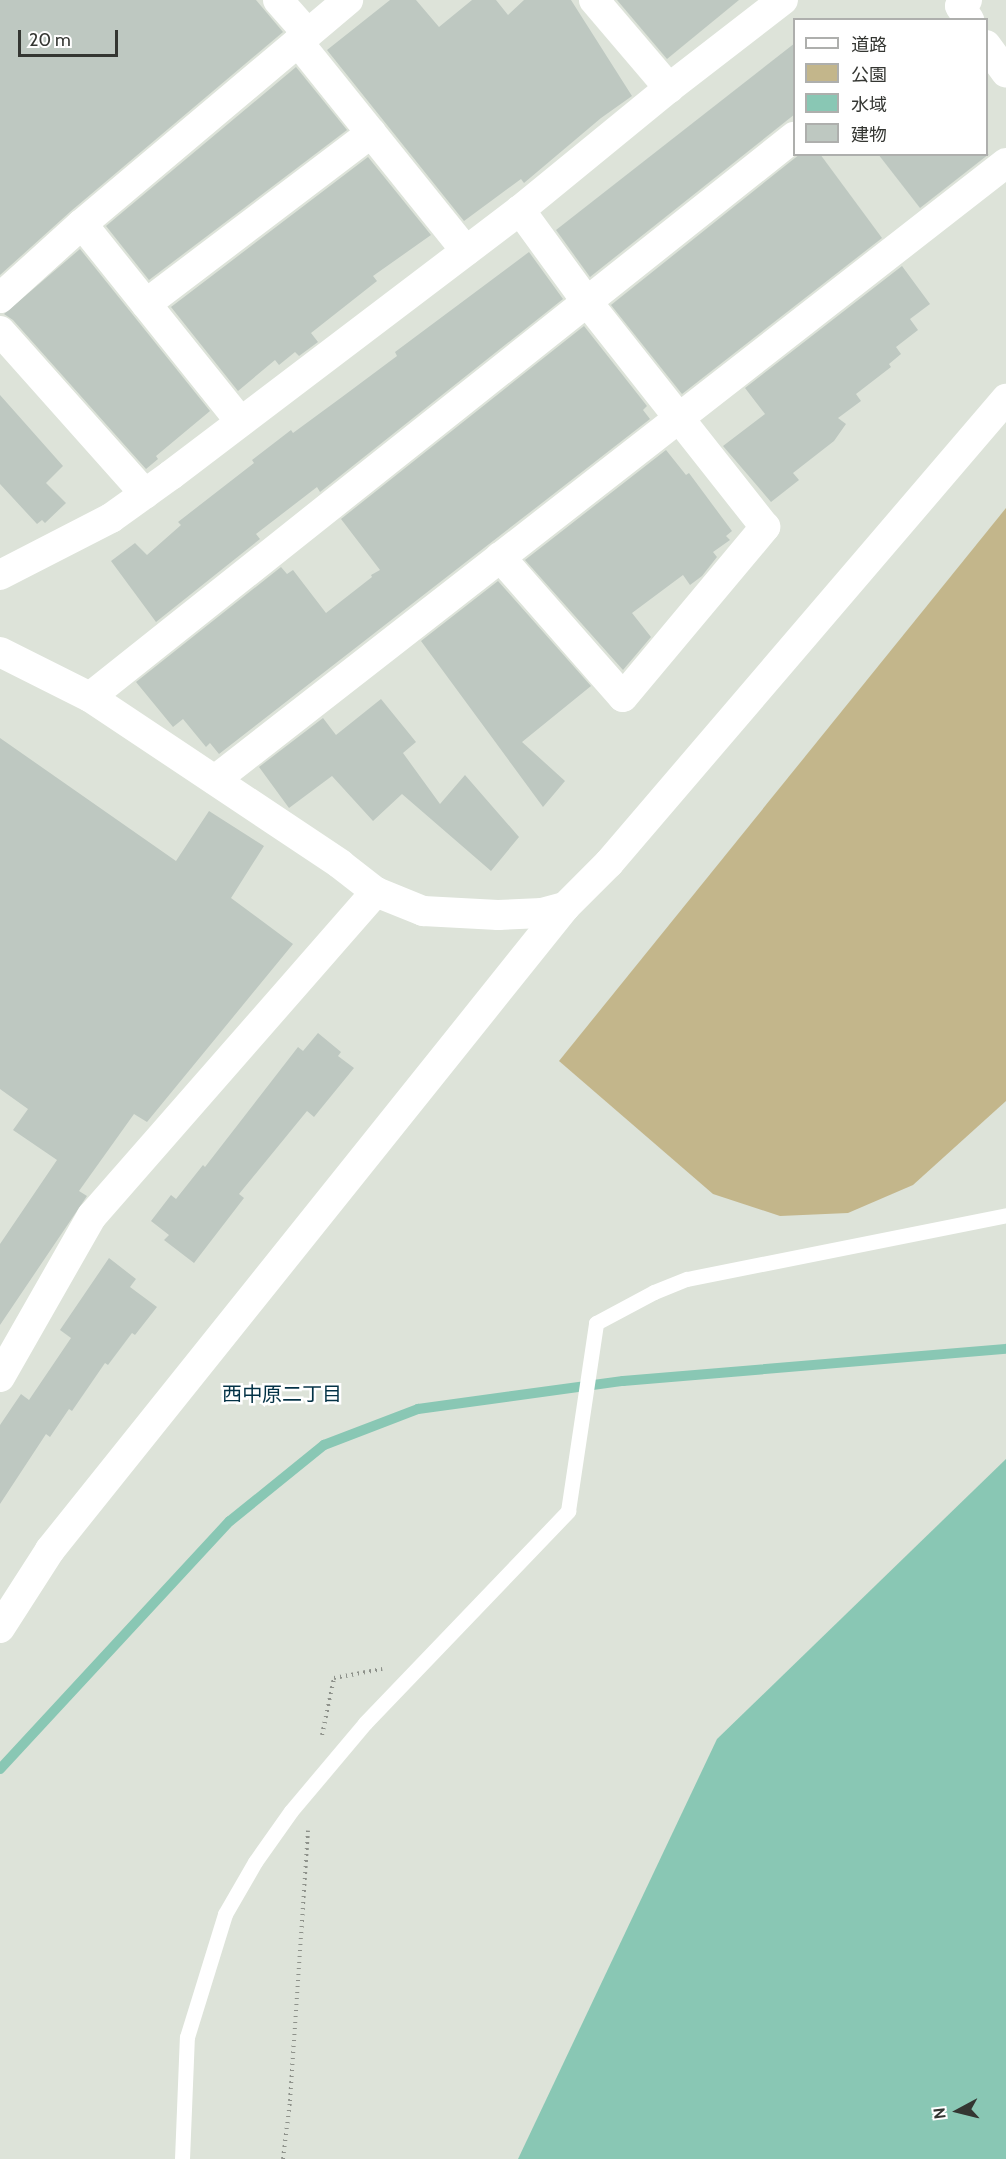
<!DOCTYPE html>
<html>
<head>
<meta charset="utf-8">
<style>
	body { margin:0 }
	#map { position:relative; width:1006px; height:2159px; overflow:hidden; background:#dde3d9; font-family:Cabin,"Noto Sans JP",sans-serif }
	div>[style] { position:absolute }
	.green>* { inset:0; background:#c3b68b }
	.water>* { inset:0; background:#89c7b4 }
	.stream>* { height:10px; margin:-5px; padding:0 5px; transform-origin:5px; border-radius:5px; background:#89c7b4 }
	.building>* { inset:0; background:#bec8c1 }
	.path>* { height:4px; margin-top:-2px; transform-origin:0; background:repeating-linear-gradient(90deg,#8e928b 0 1.5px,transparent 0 6px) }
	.lane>* { height:15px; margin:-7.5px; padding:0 7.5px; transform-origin:7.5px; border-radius:7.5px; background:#fff }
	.street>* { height:30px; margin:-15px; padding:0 15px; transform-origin:15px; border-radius:15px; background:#fff }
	span { translate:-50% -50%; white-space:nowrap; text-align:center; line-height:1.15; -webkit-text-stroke:5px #fff; paint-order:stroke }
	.neighbourhood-label { font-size:20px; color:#033246 }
	.legend { position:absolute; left:793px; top:18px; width:195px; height:138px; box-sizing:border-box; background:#fff; border:2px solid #aeafad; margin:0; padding:8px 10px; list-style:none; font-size:18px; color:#343632 }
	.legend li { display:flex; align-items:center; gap:12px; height:30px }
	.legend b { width:30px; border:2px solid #aeafad }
	.north { position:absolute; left:928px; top:2081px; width:60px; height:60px; -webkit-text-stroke:4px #fff; paint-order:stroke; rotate:263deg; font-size:16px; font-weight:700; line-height:24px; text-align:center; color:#343632 }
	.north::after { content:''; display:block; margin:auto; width:21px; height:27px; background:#343632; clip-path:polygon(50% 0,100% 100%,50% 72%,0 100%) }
	.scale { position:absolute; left:18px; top:30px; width:100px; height:27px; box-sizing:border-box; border:3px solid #343632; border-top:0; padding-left:8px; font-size:18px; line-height:21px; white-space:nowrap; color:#343632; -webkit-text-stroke:4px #fff; paint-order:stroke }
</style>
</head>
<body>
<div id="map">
	<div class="green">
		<div style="clip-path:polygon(1006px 508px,1006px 1101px,913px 1185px,848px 1213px,780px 1216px,713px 1194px,559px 1061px)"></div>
	</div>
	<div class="water">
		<div style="clip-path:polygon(1006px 1459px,1006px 2159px,518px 2159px,717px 1739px)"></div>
	</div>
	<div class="stream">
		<div style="left:0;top:1769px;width:338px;rotate:-47.2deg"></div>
		<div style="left:230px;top:1521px;width:121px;rotate:-39deg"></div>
		<div style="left:324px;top:1445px;width:101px;rotate:-21deg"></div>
		<div style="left:418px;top:1409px;width:207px;rotate:-7.8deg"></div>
		<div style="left:623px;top:1381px;width:384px;rotate:-4.8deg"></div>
	</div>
	<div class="building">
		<div style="clip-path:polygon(0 0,256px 0,283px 32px,71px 211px,0 275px)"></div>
		<div style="clip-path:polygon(390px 0,416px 0,439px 27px,472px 0,496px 0,508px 15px,524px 0,571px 0,632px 96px,601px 118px,524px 183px,521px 179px,464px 221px,327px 50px)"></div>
		<div style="clip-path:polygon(617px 0,739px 0,667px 59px)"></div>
		<div style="clip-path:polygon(795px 43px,795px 114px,590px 277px,556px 230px)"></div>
		<div style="clip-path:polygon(296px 67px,347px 130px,149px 280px,106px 226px)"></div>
		<div style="clip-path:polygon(800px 154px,820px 154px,882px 238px,682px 394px,611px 305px)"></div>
		<div style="clip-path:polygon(878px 154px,989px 154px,920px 208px)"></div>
		<div style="clip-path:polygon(368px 157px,431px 235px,373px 276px,377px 281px,311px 333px,318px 342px,299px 356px,295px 352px,279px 365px,275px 360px,238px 391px,171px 307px)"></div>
		<div style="clip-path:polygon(80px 249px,210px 411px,156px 456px,158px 459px,146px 469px,13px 320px,4px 314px)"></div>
		<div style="clip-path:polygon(529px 252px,563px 299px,320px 492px,317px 487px,256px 534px,260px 539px,156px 622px,111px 561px,135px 543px,147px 555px,181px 525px,178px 522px,254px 463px,252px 460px,291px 430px,293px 433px,342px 397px,397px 356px,395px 352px)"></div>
		<div style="clip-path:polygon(902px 266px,930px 304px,910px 319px,918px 330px,896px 347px,901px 354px,889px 364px,891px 367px,856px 394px,861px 401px,838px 418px,846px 424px,834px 441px,793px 473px,799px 480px,771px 502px,723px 446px,765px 414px,745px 388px)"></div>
		<div style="clip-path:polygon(584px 326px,647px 406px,643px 410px,650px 419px,219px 754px,210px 743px,206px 747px,183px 719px,173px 727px,136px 682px,281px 567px,287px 574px,293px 570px,326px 613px,372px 577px,371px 575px,380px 570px,341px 519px)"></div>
		<div style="clip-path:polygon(0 395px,63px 466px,46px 483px,66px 503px,45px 523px,42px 520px,37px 524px,0 484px)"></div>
		<div style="clip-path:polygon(666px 450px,686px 475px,689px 473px,732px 531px,726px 536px,730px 540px,713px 552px,717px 557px,702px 576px,690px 585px,683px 575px,632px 613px,651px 637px,623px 670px,525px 560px)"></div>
		<div style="clip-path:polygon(498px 581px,591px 686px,522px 742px,565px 781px,543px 807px,421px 641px)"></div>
		<div style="clip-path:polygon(381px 699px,416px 742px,403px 753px,440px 804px,465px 775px,519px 837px,491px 871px,402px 794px,373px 821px,332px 776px,289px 808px,259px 767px,323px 718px,336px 735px)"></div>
		<div style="clip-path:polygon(0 738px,176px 861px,209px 811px,264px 846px,231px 898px,293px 944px,147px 1122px,134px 1114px,79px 1191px,87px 1196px,0 1325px,0 1244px,57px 1160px,13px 1130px,28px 1109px,0 1089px)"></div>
		<div style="clip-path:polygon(318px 1033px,341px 1052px,338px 1056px,354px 1068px,314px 1117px,307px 1111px,239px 1194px,244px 1198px,194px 1263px,164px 1240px,169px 1235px,151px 1221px,171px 1195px,176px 1199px,203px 1165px,205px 1167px,298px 1047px,303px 1051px)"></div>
		<div style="clip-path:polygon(109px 1258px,136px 1279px,130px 1287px,157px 1307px,135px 1335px,132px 1333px,108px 1365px,105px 1363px,72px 1411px,69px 1409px,50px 1437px,46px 1434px,0 1504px,0 1425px,21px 1394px,29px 1400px,71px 1338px,60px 1330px)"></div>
	</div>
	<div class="path">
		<div style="left:322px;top:1735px;width:58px;rotate:-78.1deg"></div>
		<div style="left:334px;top:1678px;width:49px;rotate:-10.6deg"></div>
		<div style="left:283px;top:2159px;width:58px;rotate:-83.1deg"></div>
		<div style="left:290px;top:2101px;width:271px;rotate:-86.2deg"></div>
	</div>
	<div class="lane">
		<div style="left:182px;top:2159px;width:122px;rotate:-87.7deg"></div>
		<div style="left:187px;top:2037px;width:129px;rotate:-72.8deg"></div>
		<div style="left:225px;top:1914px;width:60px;rotate:-60deg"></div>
		<div style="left:255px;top:1862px;width:62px;rotate:-54.8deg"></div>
		<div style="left:291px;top:1811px;width:115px;rotate:-49.9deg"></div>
		<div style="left:365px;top:1723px;width:294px;rotate:-46.2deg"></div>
		<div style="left:568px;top:1511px;width:190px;rotate:-81.5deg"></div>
		<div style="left:596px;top:1323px;width:66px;rotate:-28.1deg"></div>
		<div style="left:654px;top:1292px;width:35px;rotate:-22deg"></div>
		<div style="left:687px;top:1279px;width:325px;rotate:-11.3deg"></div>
	</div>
	<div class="street">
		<div style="left:278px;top:0;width:45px;rotate:48.6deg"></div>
		<div style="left:594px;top:0;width:116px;rotate:49.6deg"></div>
		<div style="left:967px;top:0;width:9px;rotate:139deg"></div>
		<div style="left:960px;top:6px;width:17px;rotate:57deg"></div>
		<div style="left:298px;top:42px;width:268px;rotate:51.2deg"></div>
		<div style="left:986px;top:45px;width:34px;rotate:54deg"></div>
		<div style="left:82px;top:224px;width:253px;rotate:51.3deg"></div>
		<div style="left:0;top:298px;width:110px;rotate:-42.1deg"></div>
		<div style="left:82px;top:224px;width:348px;rotate:-40.1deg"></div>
		<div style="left:146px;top:304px;width:283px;rotate:-37.2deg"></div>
		<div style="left:0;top:331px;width:218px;rotate:48.3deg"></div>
		<div style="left:500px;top:557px;width:186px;rotate:48.7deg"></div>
		<div style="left:623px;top:697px;width:222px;rotate:-50.1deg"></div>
		<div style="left:765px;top:527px;width:287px;rotate:-128.3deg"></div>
		<div style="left:587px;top:302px;width:114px;rotate:-126.1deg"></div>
		<div style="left:0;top:575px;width:125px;rotate:-27.2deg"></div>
		<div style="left:111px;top:518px;width:74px;rotate:-35.6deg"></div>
		<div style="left:171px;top:475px;width:438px;rotate:-37.2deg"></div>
		<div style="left:520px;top:210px;width:193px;rotate:-39.3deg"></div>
		<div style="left:669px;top:88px;width:144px;rotate:-37.7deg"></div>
		<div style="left:0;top:652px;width:101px;rotate:26.6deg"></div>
		<div style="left:90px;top:697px;width:301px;rotate:33.7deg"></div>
		<div style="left:340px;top:864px;width:46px;rotate:37.9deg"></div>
		<div style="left:376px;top:892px;width:51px;rotate:22deg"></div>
		<div style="left:423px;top:911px;width:75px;rotate:3.1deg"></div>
		<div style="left:498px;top:915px;width:44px;rotate:-2.6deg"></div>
		<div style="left:542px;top:913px;width:24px;rotate:-15deg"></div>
		<div style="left:90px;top:697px;width:900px;rotate:-38.5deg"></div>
		<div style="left:215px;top:780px;width:1003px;rotate:-37.96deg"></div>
		<div style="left:0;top:1377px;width:185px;rotate:-60.3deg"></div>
		<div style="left:92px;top:1216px;width:431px;rotate:-48.8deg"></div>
		<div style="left:0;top:1628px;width:93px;rotate:-57.3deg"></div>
		<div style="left:50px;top:1550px;width:824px;rotate:-51.31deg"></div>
		<div style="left:565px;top:907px;width:62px;rotate:-45deg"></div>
		<div style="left:609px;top:863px;width:611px;rotate:-49.45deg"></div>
	</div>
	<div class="neighbourhood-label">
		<span style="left:282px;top:1394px">西中原二丁目</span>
	</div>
	<ul class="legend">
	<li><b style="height:8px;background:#fff"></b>道路</li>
	<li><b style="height:16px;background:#c3b68b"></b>公園</li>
	<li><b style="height:16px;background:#89c7b4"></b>水域</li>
	<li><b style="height:16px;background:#bec8c1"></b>建物</li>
	</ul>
	<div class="north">N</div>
	<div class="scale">20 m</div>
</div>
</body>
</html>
